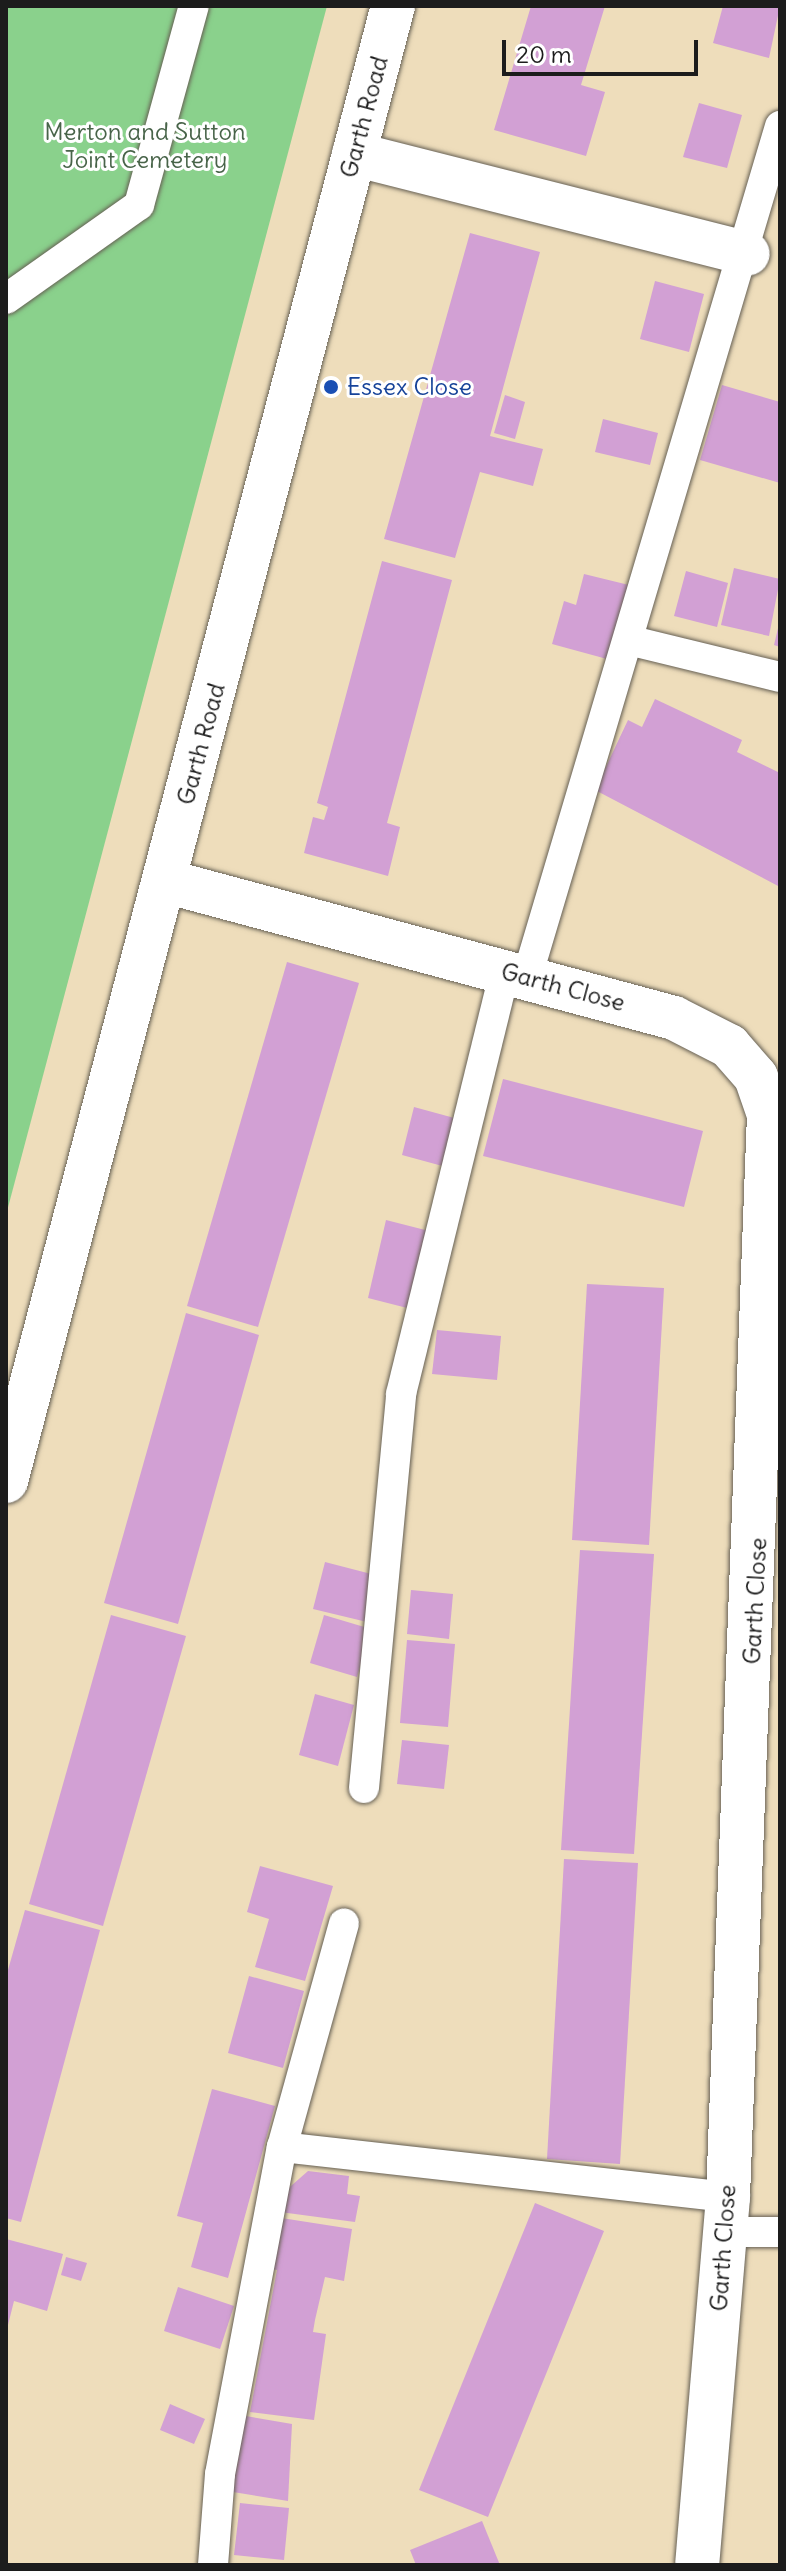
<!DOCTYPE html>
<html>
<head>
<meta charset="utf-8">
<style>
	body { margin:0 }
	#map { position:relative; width:786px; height:2571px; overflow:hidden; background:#edb; font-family:Delius,sans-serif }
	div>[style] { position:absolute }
	.green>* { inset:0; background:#8ad18c }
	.building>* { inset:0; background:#d2a0d4 }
	.roads { filter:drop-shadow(0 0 2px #666054) drop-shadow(0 0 2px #666054) }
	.service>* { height:30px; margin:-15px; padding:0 15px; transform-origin:15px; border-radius:15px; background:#fff }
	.minor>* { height:44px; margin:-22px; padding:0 22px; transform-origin:22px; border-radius:22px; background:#fff }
	.tertiary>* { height:44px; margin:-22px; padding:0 22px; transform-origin:22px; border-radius:22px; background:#fff }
	.dots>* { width:22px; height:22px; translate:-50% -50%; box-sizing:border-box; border:4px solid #fff; border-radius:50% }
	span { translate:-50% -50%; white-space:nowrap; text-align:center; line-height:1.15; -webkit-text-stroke:6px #fff; paint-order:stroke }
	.street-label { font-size:24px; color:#1c1c1c }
	.park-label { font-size:24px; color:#486449 }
	.transit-label { font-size:24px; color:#164399 }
	.left { translate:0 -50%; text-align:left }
	.frame { position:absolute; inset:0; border:8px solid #1c1c1c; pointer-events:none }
	.scale { position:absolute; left:502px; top:40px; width:196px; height:36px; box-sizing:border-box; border:4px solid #1c1c1c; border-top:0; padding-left:10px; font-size:24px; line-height:28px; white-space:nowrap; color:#1c1c1c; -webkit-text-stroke:6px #fff; paint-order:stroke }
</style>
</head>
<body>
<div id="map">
	<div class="green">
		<div style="clip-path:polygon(6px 6px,327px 6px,6px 1215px)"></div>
	</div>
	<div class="building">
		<div style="clip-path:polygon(531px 6px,605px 6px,581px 85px,605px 92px,586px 156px,494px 130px)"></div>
		<div style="clip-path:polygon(723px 6px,780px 6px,769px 58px,713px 43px)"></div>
		<div style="clip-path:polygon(699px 103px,742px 115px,727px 168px,683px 157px)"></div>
		<div style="clip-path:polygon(470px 233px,540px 252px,490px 436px,543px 449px,533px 486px,480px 472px,455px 558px,384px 539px)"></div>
		<div style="clip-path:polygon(655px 281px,704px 294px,689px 352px,640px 339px)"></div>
		<div style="clip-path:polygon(722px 385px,780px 402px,780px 483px,700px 460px)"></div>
		<div style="clip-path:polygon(505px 395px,525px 402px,515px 439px,494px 433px)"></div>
		<div style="clip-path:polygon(603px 419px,658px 433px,650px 465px,595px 452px)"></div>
		<div style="clip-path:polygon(382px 561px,452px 580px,387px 823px,400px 827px,388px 876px,304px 853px,313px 817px,324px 820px,328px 807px,317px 803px)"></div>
		<div style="clip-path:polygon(734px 568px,780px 579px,769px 636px,721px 625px)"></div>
		<div style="clip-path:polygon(686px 571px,728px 583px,717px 627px,674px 616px)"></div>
		<div style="clip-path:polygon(584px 574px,633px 586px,607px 659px,552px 644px,564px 601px,576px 605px)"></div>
		<div style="clip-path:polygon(779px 624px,780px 624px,780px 647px,774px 645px)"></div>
		<div style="clip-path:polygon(655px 699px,742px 740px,737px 752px,780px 773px,780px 887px,595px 790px,628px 720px,642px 727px)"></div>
		<div style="clip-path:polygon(287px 962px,359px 983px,258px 1327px,187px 1306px)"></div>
		<div style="clip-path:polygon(503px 1079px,703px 1131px,684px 1207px,483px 1156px)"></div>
		<div style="clip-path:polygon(414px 1107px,458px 1119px,446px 1167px,402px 1155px)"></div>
		<div style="clip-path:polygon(386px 1220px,433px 1232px,415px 1310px,368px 1298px)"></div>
		<div style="clip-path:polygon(587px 1284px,664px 1288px,649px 1545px,572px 1540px)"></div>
		<div style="clip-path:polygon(186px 1313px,259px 1335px,178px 1624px,104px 1603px)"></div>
		<div style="clip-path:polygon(437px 1330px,501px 1336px,497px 1380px,432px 1374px)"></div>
		<div style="clip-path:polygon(580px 1550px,654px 1554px,634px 1854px,561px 1850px)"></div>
		<div style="clip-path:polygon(325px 1562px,379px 1576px,367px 1622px,313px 1609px)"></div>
		<div style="clip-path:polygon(411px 1590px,453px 1594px,449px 1639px,407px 1634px)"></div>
		<div style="clip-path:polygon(111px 1615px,186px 1636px,103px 1926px,29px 1904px)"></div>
		<div style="clip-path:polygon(324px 1615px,371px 1629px,357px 1677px,310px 1663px)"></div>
		<div style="clip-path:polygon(407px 1640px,455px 1644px,448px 1727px,400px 1723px)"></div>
		<div style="clip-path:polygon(315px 1694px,354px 1705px,338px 1766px,299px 1755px)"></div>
		<div style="clip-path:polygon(402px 1740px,449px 1745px,444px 1789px,397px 1784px)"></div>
		<div style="clip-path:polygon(564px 1859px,638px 1863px,620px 2164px,547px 2159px)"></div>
		<div style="clip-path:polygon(260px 1866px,333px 1886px,305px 1981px,255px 1967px,269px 1919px,247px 1912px)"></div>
		<div style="clip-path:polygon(25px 1910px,100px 1930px,21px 2222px,6px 2218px,6px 1977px)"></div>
		<div style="clip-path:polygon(249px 1976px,304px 1991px,283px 2068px,228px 2053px)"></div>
		<div style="clip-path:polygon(212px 2089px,275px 2106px,228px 2278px,191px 2267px,203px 2223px,177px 2216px)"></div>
		<div style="clip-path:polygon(308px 2171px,349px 2176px,347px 2194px,360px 2196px,355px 2222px,280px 2212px,283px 2193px)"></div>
		<div style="clip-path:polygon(535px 2203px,604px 2231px,488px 2517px,419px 2490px)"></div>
		<div style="clip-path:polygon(275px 2217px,352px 2229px,344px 2281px,325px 2277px,315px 2320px,313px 2332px,326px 2334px,314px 2420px,250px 2412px,277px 2270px,266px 2268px)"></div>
		<div style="clip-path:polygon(6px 2239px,63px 2254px,47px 2311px,14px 2301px,7px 2329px)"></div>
		<div style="clip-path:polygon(66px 2257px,87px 2263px,81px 2281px,61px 2275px)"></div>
		<div style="clip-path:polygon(178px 2287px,234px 2306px,220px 2349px,164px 2331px)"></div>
		<div style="clip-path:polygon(170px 2404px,205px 2419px,194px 2444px,160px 2430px)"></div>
		<div style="clip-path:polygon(240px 2415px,292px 2424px,288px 2501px,227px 2491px)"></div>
		<div style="clip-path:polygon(240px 2503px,289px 2508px,284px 2560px,234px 2555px)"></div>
		<div style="clip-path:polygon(482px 2521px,500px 2565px,416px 2565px,410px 2550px)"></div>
	</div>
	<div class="roads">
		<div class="service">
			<div style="left:6px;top:299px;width:163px;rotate:-35.3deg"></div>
			<div style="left:139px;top:205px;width:206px;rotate:-74.6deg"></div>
			<div style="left:628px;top:640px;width:156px;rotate:13.7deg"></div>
			<div style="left:527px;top:977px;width:888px;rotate:-73.44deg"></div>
			<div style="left:364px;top:1788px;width:396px;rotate:-84.6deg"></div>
			<div style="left:401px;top:1394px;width:436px;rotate:-76.2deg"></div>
			<div style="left:282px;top:2147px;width:449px;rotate:6.4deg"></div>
			<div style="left:725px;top:2232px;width:55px"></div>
			<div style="left:213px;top:2565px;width:91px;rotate:-85.6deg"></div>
			<div style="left:220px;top:2474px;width:333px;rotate:-79.3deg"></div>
			<div style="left:282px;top:2147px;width:232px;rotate:-74.5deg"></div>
		</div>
		<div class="minor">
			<div style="left:354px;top:154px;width:406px;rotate:14.2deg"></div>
			<div style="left:165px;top:881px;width:527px;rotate:15.06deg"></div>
			<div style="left:674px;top:1018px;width:62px;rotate:27deg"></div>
			<div style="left:729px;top:1046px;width:41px;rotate:48.9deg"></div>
			<div style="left:756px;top:1077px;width:39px;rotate:71deg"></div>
			<div style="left:769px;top:1114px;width:1084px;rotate:92.17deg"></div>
			<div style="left:728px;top:2197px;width:367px;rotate:94.8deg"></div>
		</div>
		<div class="tertiary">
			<div style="left:6px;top:1481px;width:1525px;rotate:-75.3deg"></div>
		</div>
	</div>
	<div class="dots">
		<div style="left:331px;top:387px;background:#1a4fb4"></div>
	</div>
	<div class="street-label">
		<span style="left:364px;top:117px;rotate:-75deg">Garth Road</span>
		<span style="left:201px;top:744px;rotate:-75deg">Garth Road</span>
		<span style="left:563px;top:987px;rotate:15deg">Garth Close</span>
		<span style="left:755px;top:1601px;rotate:-87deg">Garth Close</span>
		<span style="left:723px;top:2248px;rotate:-86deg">Garth Close</span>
	</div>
	<div class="park-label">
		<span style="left:145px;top:146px">Merton and Sutton<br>Joint Cemetery</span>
	</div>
	<div class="transit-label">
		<span class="left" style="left:347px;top:387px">Essex Close</span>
	</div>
	<div class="frame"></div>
	<div class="scale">20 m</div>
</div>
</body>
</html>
